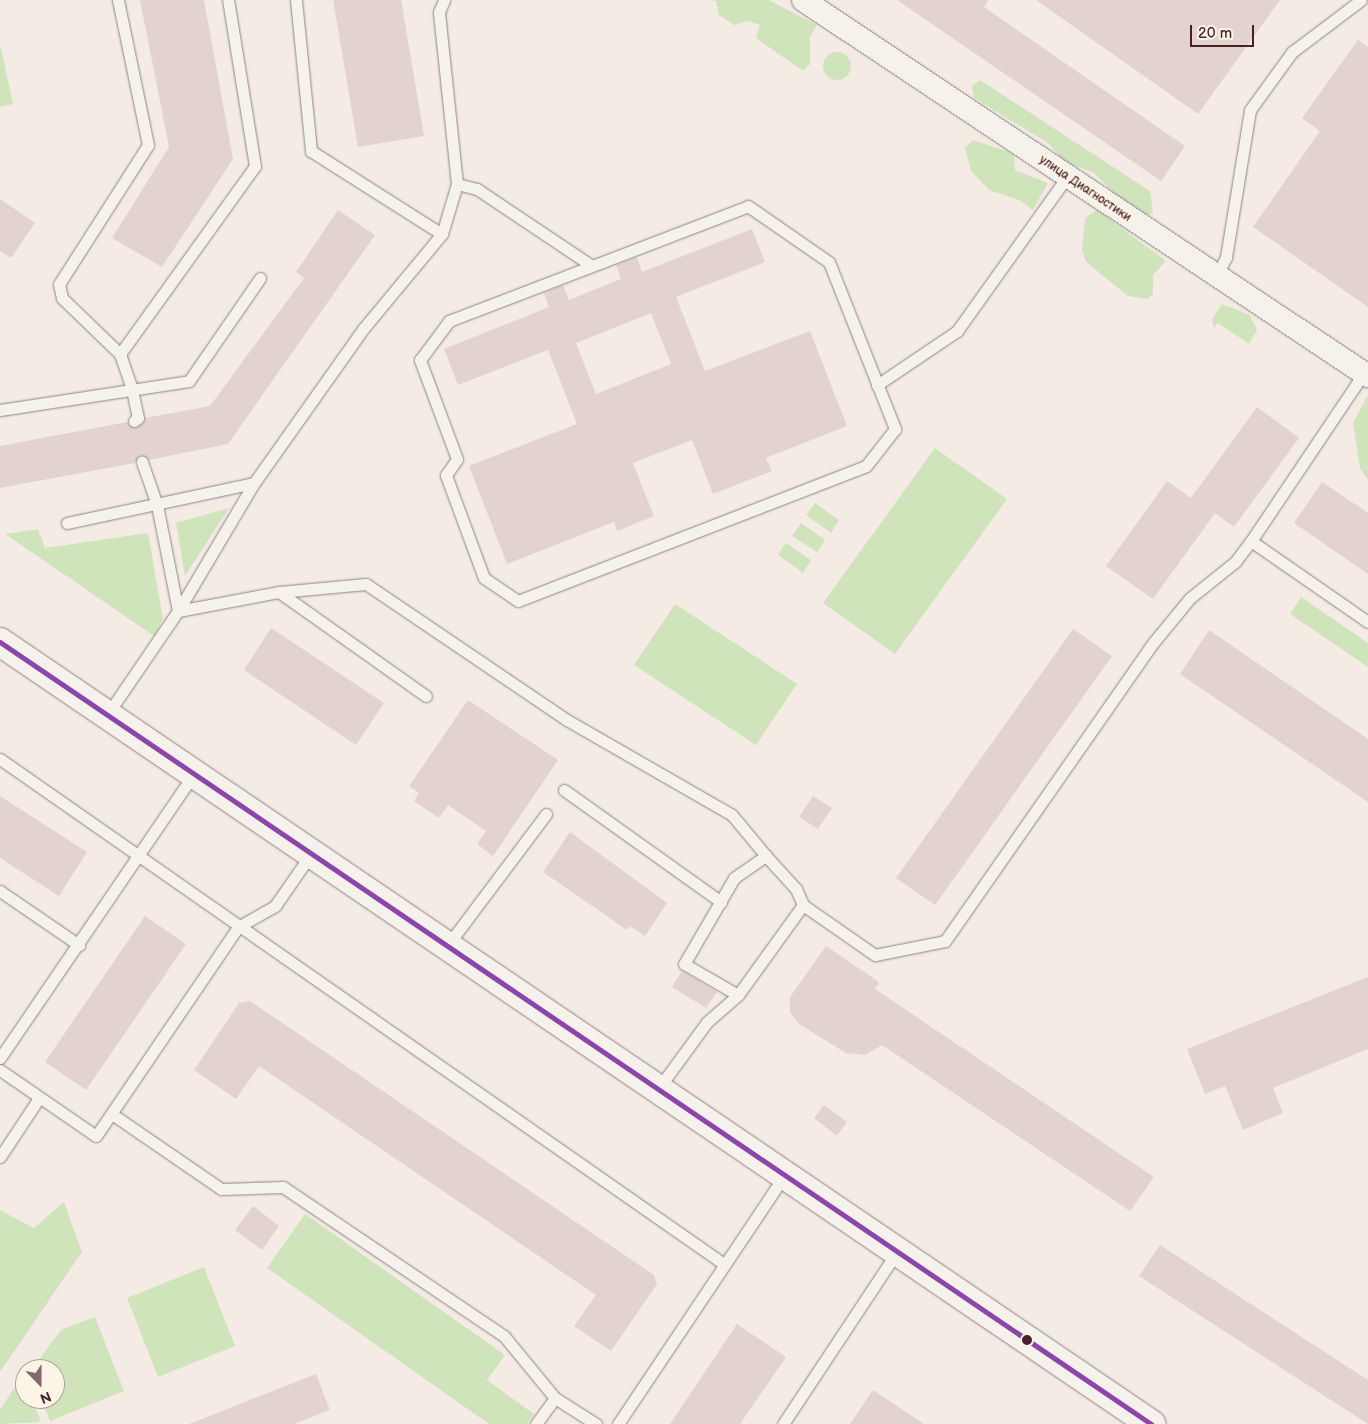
<!DOCTYPE html>
<html>
<head>
<meta charset="utf-8">
<style>
	body { margin:0 }
	#map { position:relative; width:1368px; height:1424px; overflow:hidden; background:#f4ece4; font-family:"Balsamiq Sans",sans-serif }
	div>[style] { position:absolute }
	.green>* { inset:0; background:#d0e4bb }
	.round { border-radius:50% }
	.building>* { inset:0; background:#e2d3cf }
	.roads { filter:drop-shadow(0 0 1px #8f8382) drop-shadow(0 0 1px #8f8382) }
	.lane>* { height:11px; margin:-5.5px; padding:0 5.5px; transform-origin:5.5px; border-radius:5.5px; background:#f5f1eb }
	.street>* { height:22px; margin:-11px; padding:0 11px; transform-origin:11px; border-radius:11px; background:#f5f1eb }
	.secondary>* { height:28px; margin:-14px; padding:0 14px; transform-origin:14px; border-radius:14px; background:#f5f1eb }
	.bus-1>* { height:5px; margin:-2.5px; padding:0 2.5px; transform-origin:2.5px; border-radius:2.5px; background:#8e44ad }
	.dots>* { width:14px; height:14px; translate:-50% -50%; box-sizing:border-box; border:2px solid #fcf5e5; border-radius:50% }
	span { translate:-50% -50%; white-space:nowrap; text-align:center; line-height:1.15; -webkit-text-stroke:5px #fcf5e5; paint-order:stroke }
	.street-label { font-size:12px; color:#4a1f2b }
	.north { position:absolute; left:15px; top:1359px; width:50px; height:50px; box-sizing:border-box; background:#fcf5e5; border:1px solid #b59f9b; border-radius:50%; rotate:158deg; font-size:14px; font-weight:700; line-height:20px; text-align:center; color:#4a1f2b }
	.north::after { content:''; display:block; margin:auto; width:18px; height:22px; background:#86676c; clip-path:polygon(50% 0,100% 100%,50% 72%,0 100%) }
	.scale { position:absolute; left:1190px; top:25px; width:64px; height:22px; box-sizing:border-box; border:2px solid #4a1f2b; border-top:0; padding-left:6px; font-size:15px; line-height:18px; white-space:nowrap; color:#4a1f2b; -webkit-text-stroke:4px #fcf5e5; paint-order:stroke }
</style>
</head>
<body>
<div id="map">
	<div class="green">
		<div style="clip-path:polygon(709px 0,769px 0,817px 25px,810px 37px,810px 64px,803px 71px,756px 38px,760px 25px,747px 21px,734px 25px,719px 15px,716px 1px)"></div>
		<div style="clip-path:polygon(0 44px,13px 104px,0 107px)"></div>
		<div class="round" style="left:823px;top:52px;width:28px;height:28px"></div>
		<div style="clip-path:polygon(980px 80px,1150px 191px,1153px 213px,1146px 215px,1116px 195px,1094px 173px,1064px 161px,1048px 143px,974px 98px,972px 86px)"></div>
		<div style="clip-path:polygon(973px 140px,1009px 152px,1014px 155px,1015px 170px,1048px 183px,1033px 210px,1019px 200px,989px 190px,971px 171px,965px 148px)"></div>
		<div style="clip-path:polygon(1097px 210px,1166px 261px,1153px 275px,1153px 294px,1147px 299px,1128px 296px,1086px 262px,1082px 250px,1085px 218px)"></div>
		<div style="clip-path:polygon(1222px 304px,1250px 315px,1257px 330px,1249px 344px,1218px 323px,1214px 328px,1212px 319px)"></div>
		<div style="clip-path:polygon(1368px 395px,1368px 480px,1360px 468px,1353px 423px)"></div>
		<div style="clip-path:polygon(935px 448px,1007px 499px,895px 654px,823px 603px)"></div>
		<div style="clip-path:polygon(815px 503px,839px 520px,831px 533px,806px 515px)"></div>
		<div style="clip-path:polygon(229px 508px,185px 576px,176px 523px)"></div>
		<div style="clip-path:polygon(801px 523px,825px 540px,817px 552px,792px 536px)"></div>
		<div style="clip-path:polygon(38px 529px,45px 548px,148px 533px,163px 619px,154px 636px,5px 534px)"></div>
		<div style="clip-path:polygon(786px 543px,811px 560px,803px 573px,778px 555px)"></div>
		<div style="clip-path:polygon(1301px 597px,1368px 643px,1368px 667px,1290px 614px)"></div>
		<div style="clip-path:polygon(675px 604px,797px 684px,756px 745px,634px 665px)"></div>
		<div style="clip-path:polygon(64px 1202px,82px 1252px,0 1372px,0 1210px,34px 1228px)"></div>
		<div style="clip-path:polygon(305px 1214px,505px 1355px,487px 1380px,534px 1414px,527px 1424px,489px 1424px,267px 1268px)"></div>
		<div style="clip-path:polygon(204px 1267px,235px 1346px,158px 1377px,127px 1298px)"></div>
		<div style="clip-path:polygon(95px 1317px,124px 1391px,50px 1421px,41px 1399px,55px 1399px,55px 1369px,32px 1369px,61px 1330px)"></div>
		<div style="clip-path:polygon(23px 1376px,25px 1399px,32px 1399px,41px 1422px,0 1424px,0 1409px)"></div>
	</div>
	<div class="building">
		<div style="clip-path:polygon(140px 0,204px 0,233px 159px,162px 267px,112px 238px,169px 147px)"></div>
		<div style="clip-path:polygon(333px 0,401px 0,424px 136px,358px 147px)"></div>
		<div style="clip-path:polygon(897px 0,988px 0,984px 7px,1185px 146px,1161px 181px)"></div>
		<div style="clip-path:polygon(1036px 0,1280px 0,1198px 114px)"></div>
		<div style="clip-path:polygon(1358px 40px,1368px 47px,1368px 307px,1253px 227px,1320px 131px,1302px 118px)"></div>
		<div style="clip-path:polygon(0 199px,35px 223px,11px 258px,0 251px)"></div>
		<div style="clip-path:polygon(338px 210px,375px 235px,228px 444px,149px 460px,140px 455px,135px 463px,0 488px,0 446px,127px 422px,135px 428px,145px 418px,210px 406px,304px 278px,296px 272px)"></div>
		<div style="clip-path:polygon(evenodd,752px 229px,765px 262px,676px 297px,705px 371px,810px 331px,847px 426px,766px 458px,772px 471px,713px 494px,692px 440px,633px 463px,654px 516px,617px 531px,614px 522px,507px 564px,469px 466px,577px 424px,548px 350px,458px 385px,444px 349px,549px 307px,544px 293px,563px 285px,569px 300px,621px 279px,616px 265px,637px 257px,642px 272px,752px 229px,651px 313px,671px 364px,596px 394px,576px 343px,651px 313px)"></div>
		<div style="clip-path:polygon(1257px 407px,1299px 438px,1234px 527px,1215px 513px,1153px 599px,1106px 566px,1167px 481px,1191px 498px)"></div>
		<div style="clip-path:polygon(1322px 482px,1368px 513px,1368px 574px,1294px 523px)"></div>
		<div style="clip-path:polygon(271px 628px,384px 703px,356px 745px,244px 670px)"></div>
		<div style="clip-path:polygon(1073px 629px,1112px 656px,935px 905px,896px 878px)"></div>
		<div style="clip-path:polygon(1209px 630px,1368px 739px,1368px 802px,1180px 674px)"></div>
		<div style="clip-path:polygon(468px 700px,558px 760px,493px 856px,477px 844px,486px 831px,448px 805px,439px 818px,414px 801px,419px 793px,409px 786px)"></div>
		<div style="clip-path:polygon(0 796px,87px 852px,59px 896px,0 858px)"></div>
		<div style="clip-path:polygon(813px 796px,832px 808px,818px 829px,799px 817px)"></div>
		<div style="clip-path:polygon(570px 832px,667px 903px,645px 936px,630px 926px,627px 930px,543px 872px)"></div>
		<div style="clip-path:polygon(145px 916px,186px 944px,86px 1090px,45px 1062px)"></div>
		<div style="clip-path:polygon(826px 946px,879px 982px,875px 989px,1154px 1177px,1130px 1211px,882px 1045px,865px 1055px,846px 1053px,799px 1024px,790px 1012px,790px 997px)"></div>
		<div style="clip-path:polygon(682px 971px,717px 992px,706px 1008px,672px 987px)"></div>
		<div style="clip-path:polygon(1368px 977px,1368px 1049px,1273px 1088px,1283px 1113px,1243px 1130px,1225px 1086px,1205px 1094px,1187px 1049px)"></div>
		<div style="clip-path:polygon(250px 1001px,654px 1275px,657px 1284px,611px 1351px,574px 1326px,596px 1295px,259px 1066px,236px 1099px,194px 1070px,239px 1003px)"></div>
		<div style="clip-path:polygon(824px 1105px,847px 1122px,837px 1136px,814px 1118px)"></div>
		<div style="clip-path:polygon(253px 1206px,279px 1226px,262px 1250px,235px 1230px)"></div>
		<div style="clip-path:polygon(1160px 1245px,1368px 1380px,1368px 1424px,1139px 1276px)"></div>
		<div style="clip-path:polygon(737px 1324px,786px 1357px,740px 1424px,670px 1424px)"></div>
		<div style="clip-path:polygon(316px 1374px,330px 1410px,294px 1424px,189px 1424px)"></div>
		<div style="clip-path:polygon(873px 1390px,924px 1424px,850px 1424px)"></div>
	</div>
	<div class="roads">
		<div class="lane">
			<div style="left:118px;top:0;width:148px;rotate:78.3deg"></div>
			<div style="left:148px;top:145px;width:165px;rotate:122.6deg"></div>
			<div style="left:59px;top:284px;width:14px;rotate:78deg"></div>
			<div style="left:62px;top:298px;width:81px;rotate:44deg"></div>
			<div style="left:296px;top:0;width:152px;rotate:84.3deg"></div>
			<div style="left:311px;top:151px;width:155px;rotate:32.4deg"></div>
			<div style="left:457px;top:184px;width:21px;rotate:14deg"></div>
			<div style="left:477px;top:189px;width:138px;rotate:33.8deg"></div>
			<div style="left:748px;top:206px;width:98px;rotate:34.7deg"></div>
			<div style="left:829px;top:262px;width:180px;rotate:68.4deg"></div>
			<div style="left:895px;top:429px;width:47px;rotate:128.1deg"></div>
			<div style="left:866px;top:466px;width:373px;rotate:158.8deg"></div>
			<div style="left:518px;top:601px;width:41px;rotate:-145.9deg"></div>
			<div style="left:484px;top:578px;width:110px;rotate:-110.3deg"></div>
			<div style="left:446px;top:475px;width:19px;rotate:-55deg"></div>
			<div style="left:457px;top:459px;width:106px;rotate:-110.5deg"></div>
			<div style="left:420px;top:360px;width:49px;rotate:-53.4deg"></div>
			<div style="left:449px;top:321px;width:320px;rotate:-21deg"></div>
			<div style="left:1215px;top:278px;width:24px;rotate:-62deg"></div>
			<div style="left:1226px;top:257px;width:149px;rotate:-80.7deg"></div>
			<div style="left:1250px;top:110px;width:72px;rotate:-54.1deg"></div>
			<div style="left:1292px;top:52px;width:86px;rotate:-37deg"></div>
			<div style="left:877px;top:385px;width:97px;rotate:-34deg"></div>
			<div style="left:957px;top:331px;width:189px;rotate:-54.5deg"></div>
			<div style="left:0;top:410px;width:191px;rotate:-8.7deg"></div>
			<div style="left:189px;top:381px;width:125px;rotate:-55.4deg"></div>
			<div style="left:134px;top:421px;width:5px;rotate:-37deg"></div>
			<div style="left:138px;top:418px;width:30px;rotate:-102deg"></div>
			<div style="left:132px;top:389px;width:37px;rotate:-109deg"></div>
			<div style="left:120px;top:354px;width:231px;rotate:-54.3deg"></div>
			<div style="left:255px;top:166px;width:168px;rotate:-99.2deg"></div>
			<div style="left:67px;top:523px;width:191px;rotate:-12.1deg"></div>
			<div style="left:254px;top:483px;width:189px;rotate:-54.7deg"></div>
			<div style="left:363px;top:329px;width:124px;rotate:-50.3deg"></div>
			<div style="left:442px;top:234px;width:52px;rotate:-73.3deg"></div>
			<div style="left:457px;top:184px;width:173px;rotate:-96deg"></div>
			<div style="left:439px;top:12px;width:13px;rotate:-67deg"></div>
			<div style="left:1251px;top:541px;width:142px;rotate:34.7deg"></div>
			<div style="left:279px;top:592px;width:180px;rotate:35.3deg"></div>
			<div style="left:178px;top:611px;width:103px;rotate:-10.7deg"></div>
			<div style="left:279px;top:592px;width:87px;rotate:-5.3deg"></div>
			<div style="left:366px;top:584px;width:243px;rotate:34.1deg"></div>
			<div style="left:567px;top:720px;width:190px;rotate:29.9deg"></div>
			<div style="left:732px;top:815px;width:53px;rotate:50.3deg"></div>
			<div style="left:178px;top:611px;width:149px;rotate:-59.3deg"></div>
			<div style="left:107px;top:715px;width:126px;rotate:-55.7deg"></div>
			<div style="left:178px;top:611px;width:108px;rotate:-101.2deg"></div>
			<div style="left:157px;top:505px;width:46px;rotate:-109.2deg"></div>
			<div style="left:0;top:759px;width:883px;rotate:34.9deg"></div>
			<div style="left:564px;top:790px;width:193px;rotate:35.5deg"></div>
			<div style="left:0;top:891px;width:96px;rotate:34.4deg"></div>
			<div style="left:447px;top:946px;width:165px;rotate:-53.1deg"></div>
			<div style="left:738px;top:995px;width:62px;rotate:-150.1deg"></div>
			<div style="left:684px;top:964px;width:99px;rotate:-59.8deg"></div>
			<div style="left:734px;top:878px;width:39px;rotate:-35deg"></div>
			<div style="left:766px;top:856px;width:45px;rotate:47.7deg"></div>
			<div style="left:796px;top:889px;width:17px;rotate:66deg"></div>
			<div style="left:803px;top:905px;width:88px;rotate:34.8deg"></div>
			<div style="left:875px;top:955px;width:71px;rotate:-11.3deg"></div>
			<div style="left:945px;top:941px;width:363px;rotate:-55.1deg"></div>
			<div style="left:1153px;top:643px;width:58px;rotate:-50.6deg"></div>
			<div style="left:1190px;top:598px;width:58px;rotate:-38.7deg"></div>
			<div style="left:1235px;top:562px;width:26px;rotate:-53deg"></div>
			<div style="left:1251px;top:541px;width:202px;rotate:-56.1deg"></div>
			<div style="left:0;top:1058px;width:344px;rotate:-55.7deg"></div>
			<div style="left:0;top:1070px;width:116px;rotate:34.5deg"></div>
			<div style="left:96px;top:1136px;width:253px;rotate:-55.8deg"></div>
			<div style="left:238px;top:927px;width:43px;rotate:-29.6deg"></div>
			<div style="left:275px;top:906px;width:63px;rotate:-55.3deg"></div>
			<div style="left:658px;top:1089px;width:83px;rotate:-53.8deg"></div>
			<div style="left:707px;top:1022px;width:41px;rotate:-41.1deg"></div>
			<div style="left:738px;top:995px;width:111px;rotate:-54.2deg"></div>
			<div style="left:112px;top:1114px;width:132px;rotate:34.5deg"></div>
			<div style="left:221px;top:1189px;width:62px;rotate:-1.8deg"></div>
			<div style="left:283px;top:1187px;width:267px;rotate:34deg"></div>
			<div style="left:504px;top:1336px;width:80px;rotate:50.6deg"></div>
			<div style="left:555px;top:1398px;width:49px;rotate:32.4deg"></div>
			<div style="left:0;top:1157px;width:71px;rotate:-56.5deg"></div>
			<div style="left:536px;top:1424px;width:32px;rotate:-54deg"></div>
			<div style="left:618px;top:1424px;width:298px;rotate:-56.2deg"></div>
			<div style="left:783px;top:1424px;width:206px;rotate:-56.5deg"></div>
		</div>
		<div class="street">
			<div style="left:803px;top:0;width:679px;rotate:33.64deg"></div>
		</div>
		<div class="secondary">
			<div style="left:0;top:642px;width:1392px;rotate:34.19deg"></div>
		</div>
	</div>
	<div class="bus-1">
		<div style="left:0;top:642px;width:1392px;rotate:34.19deg"></div>
	</div>
	<div class="dots">
		<div style="left:1027px;top:1340px;background:#4a1f2b"></div>
	</div>
	<div class="street-label">
		<span style="left:1085px;top:189px;rotate:34deg">улица Диагностики</span>
	</div>
	<div class="north">N</div>
	<div class="scale">20 m</div>
</div>
</body>
</html>
